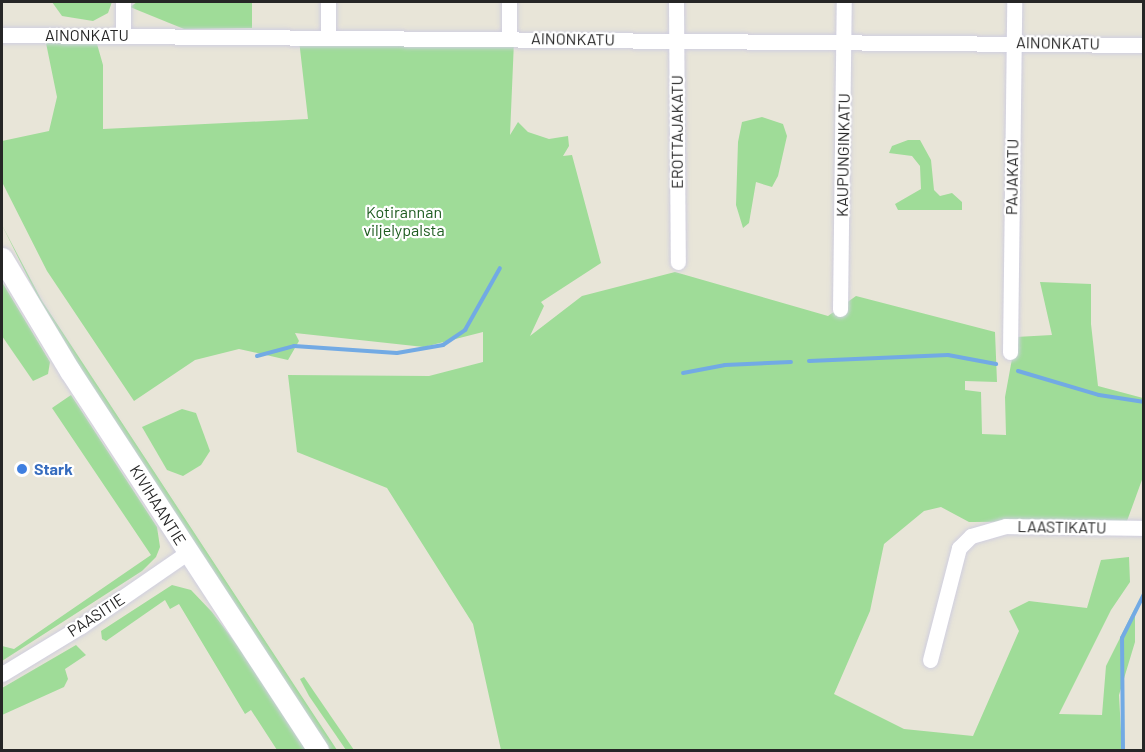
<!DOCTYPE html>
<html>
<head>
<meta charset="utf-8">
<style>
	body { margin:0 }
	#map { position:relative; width:1145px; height:752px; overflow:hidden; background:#e8e5d8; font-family:Barlow,sans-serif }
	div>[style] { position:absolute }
	.green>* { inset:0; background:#9fdc98 }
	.stream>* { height:4px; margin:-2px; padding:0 2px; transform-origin:2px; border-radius:2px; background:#72aae4 }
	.roads { filter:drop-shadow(0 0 2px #cfcedf) drop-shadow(0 0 2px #cfcedf) }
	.street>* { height:15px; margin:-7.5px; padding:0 7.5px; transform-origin:7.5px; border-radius:7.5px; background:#fff }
	.secondary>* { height:21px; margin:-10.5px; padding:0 10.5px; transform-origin:10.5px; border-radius:10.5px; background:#fff }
	.dots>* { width:16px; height:16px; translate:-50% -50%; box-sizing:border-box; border:3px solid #fff; border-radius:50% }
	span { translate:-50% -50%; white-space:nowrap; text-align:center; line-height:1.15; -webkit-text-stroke:4.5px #fff; paint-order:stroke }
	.street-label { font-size:16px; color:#262626 }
	.park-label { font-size:16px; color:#1e5c20 }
	.shop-label { font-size:16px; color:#366cbe; font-weight:700 }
	.left { translate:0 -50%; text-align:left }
	.frame { position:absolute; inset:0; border:3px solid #262626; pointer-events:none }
</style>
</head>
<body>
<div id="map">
	<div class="green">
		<div style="clip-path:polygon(52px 2px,112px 2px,108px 13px,93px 21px,62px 16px)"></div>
		<div style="clip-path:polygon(137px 2px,252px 2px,252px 28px,184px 29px,130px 7px)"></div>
		<div style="clip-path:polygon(299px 40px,514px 41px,510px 135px,518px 122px,528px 132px,549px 139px,568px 136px,569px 146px,563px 156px,572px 155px,601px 263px,541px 302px,544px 306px,530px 336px,582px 296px,675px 272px,828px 316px,856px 296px,995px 332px,997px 382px,965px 381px,965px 390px,981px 392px,982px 434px,1006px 435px,1005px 397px,1016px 337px,1052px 335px,1040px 282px,1091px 284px,1091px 324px,1098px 386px,1143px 398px,1143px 477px,1127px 521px,969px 522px,941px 507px,924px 511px,884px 544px,870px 611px,834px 694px,904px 729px,973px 736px,1019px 631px,1009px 611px,1029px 601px,1087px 608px,1101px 560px,1129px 557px,1130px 582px,1111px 610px,1059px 714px,1102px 715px,1106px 666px,1135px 608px,1135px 642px,1119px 695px,1122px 750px,501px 750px,473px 624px,387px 488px,297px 452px,288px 375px,429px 376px,483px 362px,483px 332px,424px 347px,295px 333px,299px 341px,288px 360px,239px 349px,195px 360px,134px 401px,47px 271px,2px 182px,2px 141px,49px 131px,57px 97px,46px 43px,97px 44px,103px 65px,103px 129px,308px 119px)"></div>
		<div style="clip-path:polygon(762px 117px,783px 124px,787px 136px,778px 176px,772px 187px,756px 182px,749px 223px,743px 228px,736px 205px,738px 142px,742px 122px)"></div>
		<div style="clip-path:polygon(908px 140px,920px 140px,931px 160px,934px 190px,940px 196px,952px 193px,962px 202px,962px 210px,898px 210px,895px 204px,921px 189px,920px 166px,912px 156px,889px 153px,892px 146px)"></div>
		<div style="clip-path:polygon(2px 225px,42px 301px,337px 750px,330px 750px,55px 332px)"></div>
		<div style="clip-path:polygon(2px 282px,50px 362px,48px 374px,33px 381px,2px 336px)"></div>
		<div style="clip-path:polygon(71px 395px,157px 527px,160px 547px,156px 557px,142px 571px,2px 661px,2px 646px,14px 649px,151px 555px,52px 408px)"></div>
		<div style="clip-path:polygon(182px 409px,196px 413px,210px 451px,201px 465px,183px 476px,167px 470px,142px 427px)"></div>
		<div style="clip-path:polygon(172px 585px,191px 590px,212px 612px,262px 678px,308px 750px,277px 750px,251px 710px,245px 714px,179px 604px,170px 609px,165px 600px,106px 641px,102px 639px,101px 631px)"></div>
		<div style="clip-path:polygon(76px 645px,86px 655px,65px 669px,68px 679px,64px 687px,2px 715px,2px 688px)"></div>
		<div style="clip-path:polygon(304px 677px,354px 750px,346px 750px,309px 696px,300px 679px)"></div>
	</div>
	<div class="stream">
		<div style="left:257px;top:356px;width:38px;rotate:-15deg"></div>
		<div style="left:294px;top:346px;width:103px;rotate:3.9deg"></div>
		<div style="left:397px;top:353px;width:47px;rotate:-9.9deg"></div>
		<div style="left:443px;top:345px;width:27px;rotate:-34deg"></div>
		<div style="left:465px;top:330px;width:71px;rotate:-60.6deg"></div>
		<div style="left:809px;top:361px;width:139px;rotate:-2.5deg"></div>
		<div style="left:948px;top:355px;width:49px;rotate:10.6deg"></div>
		<div style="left:1018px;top:371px;width:84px;rotate:16.5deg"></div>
		<div style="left:1099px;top:395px;width:46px;rotate:8.8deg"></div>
		<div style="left:683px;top:373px;width:43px;rotate:-10.8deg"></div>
		<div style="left:725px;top:365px;width:66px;rotate:-2.6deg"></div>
		<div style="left:1123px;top:750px;width:112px;rotate:-90.5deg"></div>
		<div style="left:1122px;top:638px;width:49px;rotate:-63.4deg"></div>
	</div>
	<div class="roads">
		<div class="street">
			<div style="left:123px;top:2px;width:32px;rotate:90deg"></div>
			<div style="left:328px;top:2px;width:33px;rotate:90deg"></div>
			<div style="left:676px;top:2px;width:260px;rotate:89.6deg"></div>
			<div style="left:2px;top:35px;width:1142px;rotate:0.5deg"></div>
			<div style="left:509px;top:38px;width:36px;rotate:-90deg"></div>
			<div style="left:840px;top:309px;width:307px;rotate:-89.3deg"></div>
			<div style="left:1010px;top:352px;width:350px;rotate:-89.3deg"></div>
			<div style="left:930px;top:660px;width:116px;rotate:-75.5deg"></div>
			<div style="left:959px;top:548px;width:17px;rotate:-45deg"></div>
			<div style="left:971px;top:536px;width:36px;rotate:-16deg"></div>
			<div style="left:1006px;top:526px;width:138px;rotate:0.8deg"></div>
			<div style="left:2px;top:674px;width:92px;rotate:-31.3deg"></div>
			<div style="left:81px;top:626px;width:129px;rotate:-34.6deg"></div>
		</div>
		<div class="secondary">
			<div style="left:2px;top:258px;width:132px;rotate:59deg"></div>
			<div style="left:70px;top:371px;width:453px;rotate:56.8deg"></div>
		</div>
	</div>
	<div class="dots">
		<div style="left:22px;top:469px;background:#3f7fe0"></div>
	</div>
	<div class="street-label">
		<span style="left:87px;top:35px">AINONKATU</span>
		<span style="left:573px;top:39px;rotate:1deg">AINONKATU</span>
		<span style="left:1058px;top:43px;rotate:1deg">AINONKATU</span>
		<span style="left:677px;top:132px;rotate:-90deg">EROTTAJAKATU</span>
		<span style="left:843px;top:155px;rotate:-89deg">KAUPUNGINKATU</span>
		<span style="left:1012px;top:177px;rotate:-89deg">PAJAKATU</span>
		<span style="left:158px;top:505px;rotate:58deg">KIVIHAANTIE</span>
		<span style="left:1062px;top:527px;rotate:1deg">LAASTIKATU</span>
		<span style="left:96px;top:615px;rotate:-33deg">PAASITIE</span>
	</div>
	<div class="park-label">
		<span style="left:404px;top:221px">Kotirannan<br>viljelypalsta</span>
	</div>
	<div class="shop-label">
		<span class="left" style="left:34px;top:469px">Stark</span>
	</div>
	<div class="frame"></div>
</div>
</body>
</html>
